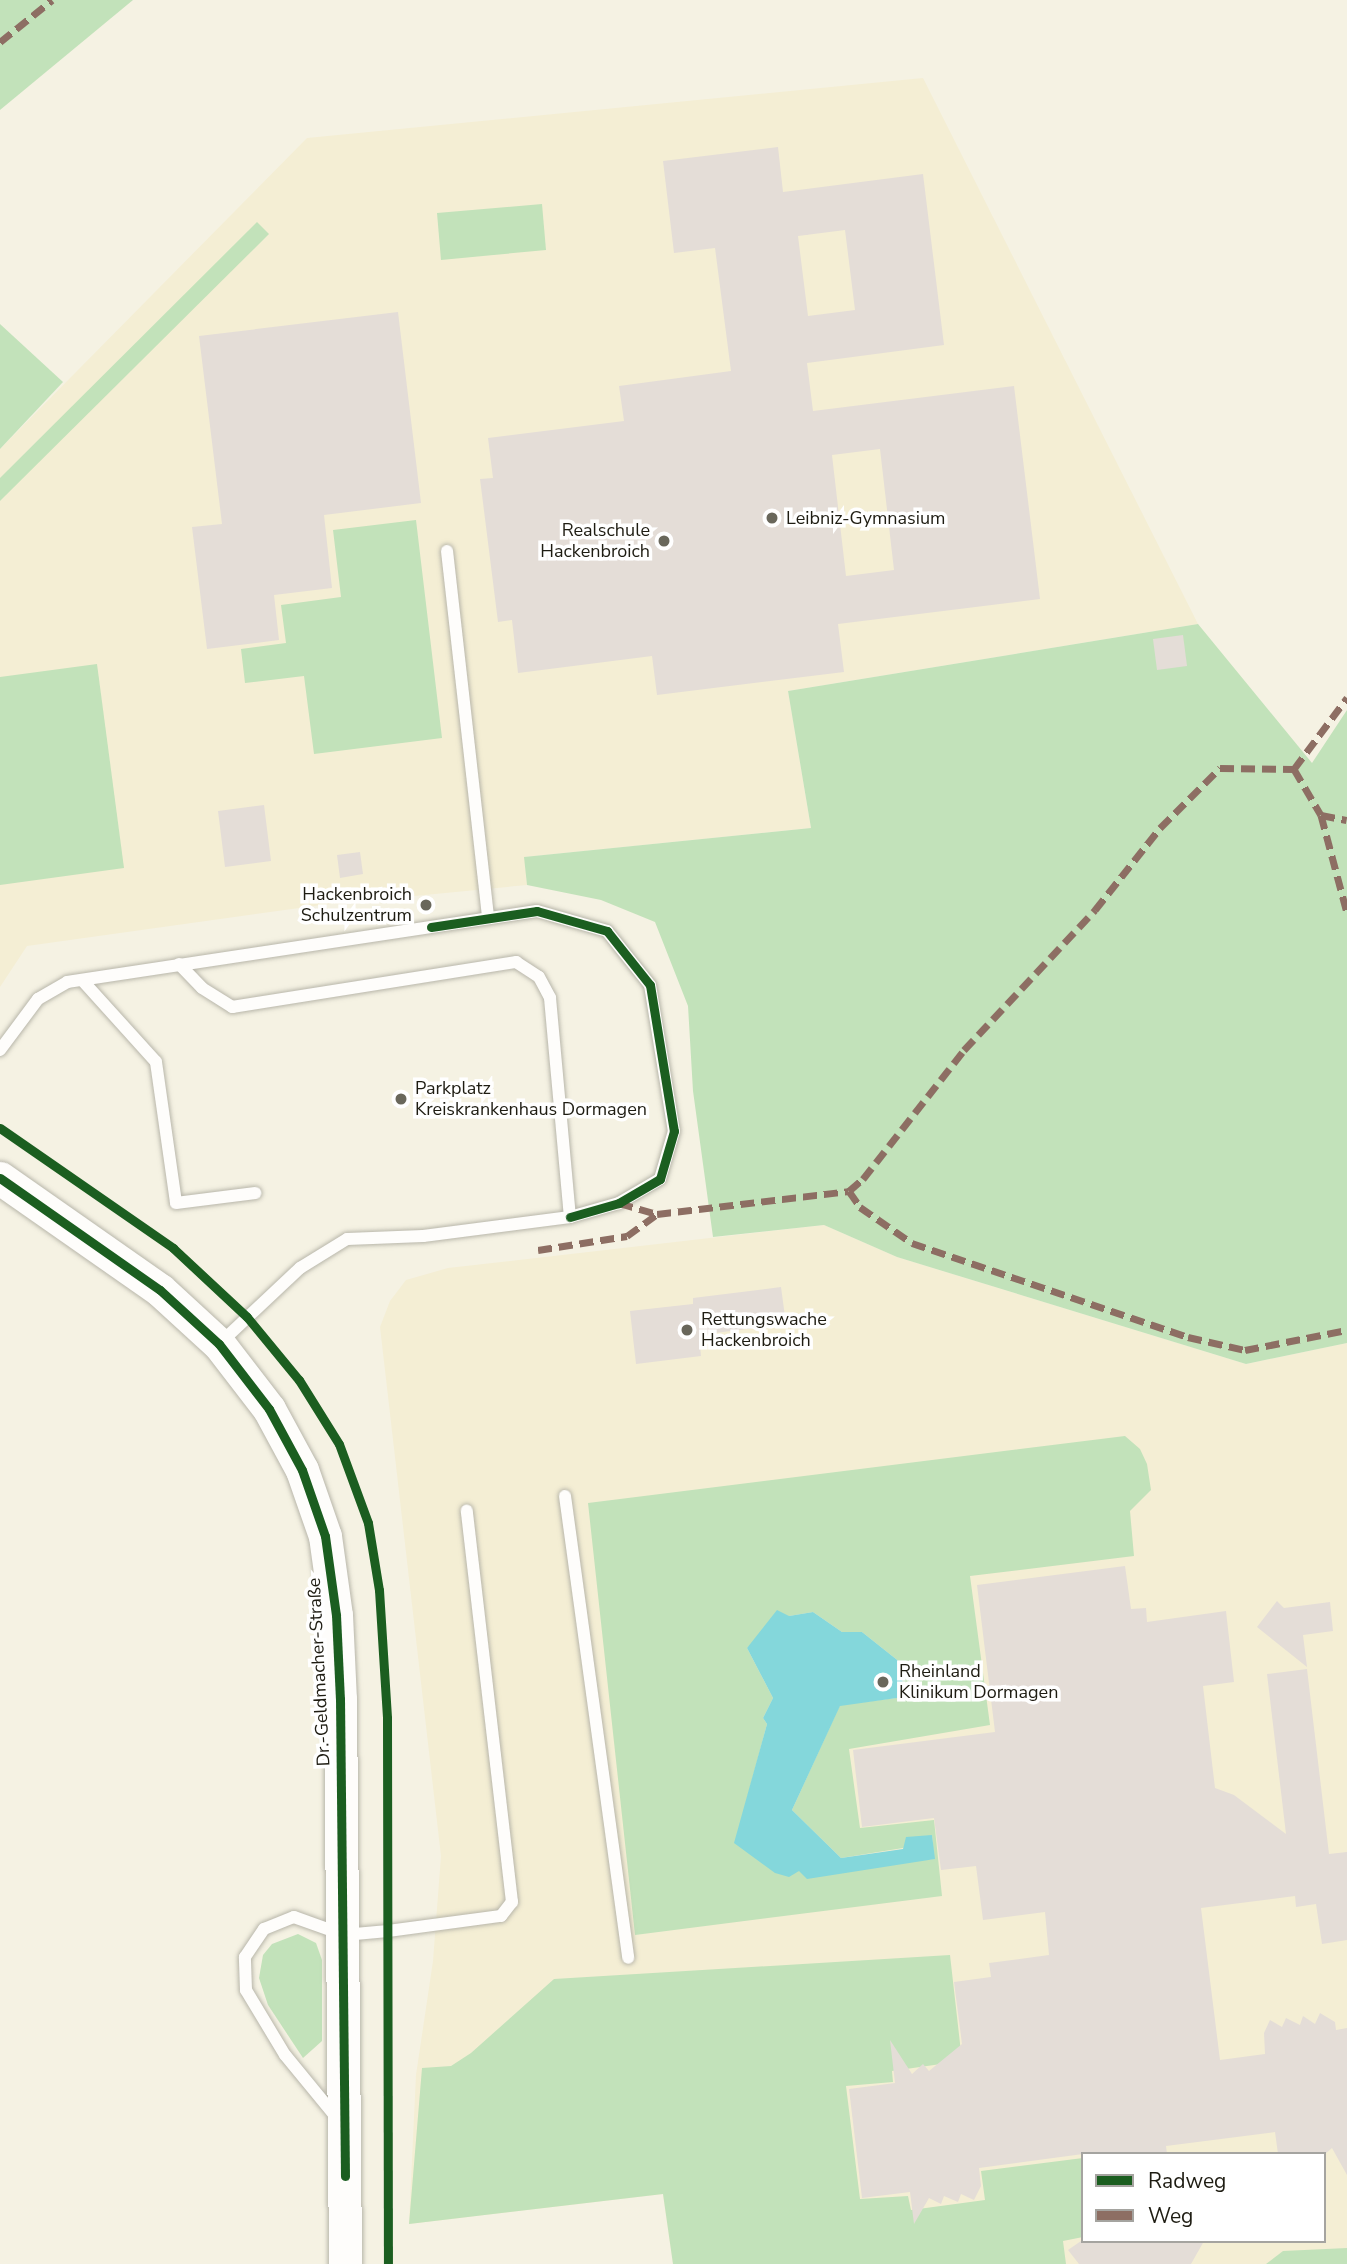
<!DOCTYPE html>
<html>
<head>
<meta charset="utf-8">
<style>
	body { margin:0 }
	#map { position:relative; width:1347px; height:2264px; overflow:hidden; background:#f5f2e3; font-family:"Nunito Sans",sans-serif }
	div>[style] { position:absolute }
	.built>* { inset:0; background:#f4eed4 }
	.green>* { inset:0; background:#c2e2ba }
	.water>* { inset:0; background:#84d7db }
	.building>* { inset:0; background:#e4ddd7 }
	.roads { filter:drop-shadow(0 0 2px #b8b6aa) drop-shadow(0 0 2px #b8b6aa) }
	.lane>* { height:12px; margin:-6px; padding:0 6px; transform-origin:6px; border-radius:6px; background:#fefdfb }
	.secondary>* { height:33px; margin:-16.5px; padding:0 16.5px; transform-origin:16.5px; border-radius:16.5px; background:#fefdfb }
	.quiet>* { height:7px; margin-top:-3.5px; transform-origin:0; background:repeating-linear-gradient(90deg,#8d6e63 0 14px,transparent 0 21px) }
	.cycleway>* { height:9px; margin:-4.5px; padding:0 4.5px; transform-origin:4.5px; border-radius:4.5px; background:#1b5e20 }
	.dots>* { width:19px; height:19px; translate:-50% -50%; box-sizing:border-box; border:4px solid #fff; border-radius:50% }
	span { translate:-50% -50%; white-space:nowrap; text-align:center; line-height:1.15; -webkit-text-stroke:7px #fff; paint-order:stroke }
	.poi-label { font-size:18px; color:#1e1c12 }
	.left { translate:0 -50%; text-align:left }
	.right { translate:-100% -50%; text-align:right }
	.street-label { font-size:18px; color:#1e1c12 }
	.legend { position:absolute; left:1081px; top:2152px; width:245px; height:91px; box-sizing:border-box; background:#fff; border:2px solid #a5a4a0; margin:0; padding:9px 12px; list-style:none; font-size:21px; color:#1e1c12 }
	.legend li { display:flex; align-items:center; gap:14px; height:35px }
	.legend b { width:35px; border:2px solid #a5a4a0 }
</style>
</head>
<body>
<div id="map">
	<div class="built">
		<div style="clip-path:polygon(923px 78px,1198px 624px,788px 691px,811px 828px,525px 857px,527px 885px,321px 905px,27px 946px,0 987px,0 449px,307px 138px)"></div>
		<div style="clip-path:polygon(evenodd,824px 1225px,897px 1257px,1246px 1364px,1347px 1343px,1347px 2264px,673px 2264px,663px 2194px,409px 2224px,416px 2075px,433px 1961px,441px 1856px,380px 1327px,390px 1301px,406px 1280px,448px 1268px,824px 1225px,1083px 2154px,1324px 2154px,1324px 2241px,1083px 2241px,1083px 2154px)"></div>
	</div>
	<div class="green">
		<div style="clip-path:polygon(0 0,133px 0,0 110px)"></div>
		<div style="clip-path:polygon(542px 204px,546px 250px,441px 260px,437px 213px)"></div>
		<div style="clip-path:polygon(257px 222px,269px 234px,0 501px,0 478px)"></div>
		<div style="clip-path:polygon(0 324px,63px 382px,0 449px)"></div>
		<div style="clip-path:polygon(416px 520px,442px 738px,314px 754px,304px 676px,245px 683px,241px 649px,286px 643px,281px 605px,341px 597px,333px 530px)"></div>
		<div style="clip-path:polygon(1198px 624px,1312px 763px,1347px 710px,1347px 1343px,1246px 1364px,897px 1257px,824px 1225px,713px 1237px,693px 1091px,688px 1006px,655px 922px,601px 900px,527px 885px,524px 857px,811px 828px,788px 691px)"></div>
		<div style="clip-path:polygon(97px 664px,124px 868px,0 885px,0 677px)"></div>
		<div style="clip-path:polygon(evenodd,1125px 1436px,1140px 1449px,1147px 1464px,1151px 1490px,1130px 1511px,1134px 1556px,970px 1576px,990px 1725px,849px 1749px,860px 1828px,934px 1820px,942px 1896px,635px 1935px,588px 1503px,1125px 1436px,813px 1612px,842px 1632px,862px 1632px,901px 1663px,904px 1697px,840px 1705px,792px 1810px,841px 1858px,903px 1848px,932px 1835px,934px 1859px,794px 1871px,735px 1843px,767px 1724px,763px 1718px,773px 1698px,747px 1648px,789px 1616px,813px 1612px)"></div>
		<div style="clip-path:polygon(298px 1934px,316px 1943px,322px 1960px,322px 2041px,303px 2058px,268px 2005px,259px 1978px,263px 1955px,272px 1944px)"></div>
		<div style="clip-path:polygon(950px 1955px,962px 2061px,892px 2071px,893px 2082px,846px 2086px,860px 2199px,908px 2196px,911px 2210px,985px 2200px,981px 2171px,1083px 2158px,1083px 2237px,1063px 2241px,1066px 2264px,673px 2264px,663px 2194px,409px 2224px,422px 2068px,451px 2066px,471px 2053px,554px 1979px)"></div>
		<div style="clip-path:polygon(1347px 2248px,1347px 2264px,1266px 2264px,1283px 2251px)"></div>
	</div>
	<div class="water">
		<div style="clip-path:polygon(777px 1610px,789px 1616px,813px 1612px,842px 1632px,862px 1632px,901px 1663px,904px 1697px,840px 1706px,792px 1810px,841px 1858px,903px 1849px,906px 1837px,932px 1835px,935px 1859px,807px 1879px,799px 1871px,789px 1877px,775px 1873px,734px 1843px,767px 1724px,763px 1718px,773px 1698px,747px 1648px)"></div>
	</div>
	<div class="building">
		<div style="clip-path:polygon(evenodd,778px 147px,783px 192px,923px 174px,944px 345px,807px 363px,813px 411px,1014px 386px,1040px 599px,838px 624px,844px 672px,657px 695px,652px 656px,518px 673px,512px 620px,498px 622px,480px 479px,493px 478px,488px 438px,624px 421px,619px 386px,731px 371px,715px 248px,674px 253px,663px 161px,778px 147px,845px 230px,855px 310px,808px 316px,798px 236px,845px 230px,778px 147px,880px 449px,894px 570px,846px 576px,832px 455px,880px 449px)"></div>
		<div style="clip-path:polygon(398px 312px,421px 503px,324px 515px,332px 588px,274px 595px,279px 640px,207px 649px,192px 527px,222px 524px,199px 336px)"></div>
		<div style="clip-path:polygon(1183px 635px,1187px 666px,1157px 670px,1153px 639px)"></div>
		<div style="clip-path:polygon(264px 805px,271px 861px,225px 867px,218px 811px)"></div>
		<div style="clip-path:polygon(360px 852px,363px 874px,340px 878px,337px 855px)"></div>
		<div style="clip-path:polygon(781px 1287px,786px 1324px,699px 1335px,701px 1356px,636px 1364px,630px 1311px,693px 1304px,693px 1298px)"></div>
		<div style="clip-path:polygon(1125px 1566px,1131px 1609px,1146px 1608px,1147px 1622px,1226px 1611px,1234px 1682px,1203px 1686px,1215px 1788px,1234px 1795px,1286px 1834px,1267px 1674px,1307px 1669px,1329px 1854px,1347px 1852px,1347px 1940px,1322px 1944px,1316px 1904px,1296px 1907px,1295px 1896px,1201px 1908px,1220px 2060px,1265px 2054px,1264px 2033px,1270px 2020px,1282px 2027px,1286px 2018px,1300px 2025px,1303px 2016px,1315px 2024px,1320px 2013px,1335px 2022px,1336px 2030px,1347px 2028px,1347px 2175px,1332px 2148px,1325px 2154px,1278px 2154px,1275px 2132px,1166px 2146px,1167px 2154px,1083px 2154px,979px 2168px,981px 2186px,974px 2200px,961px 2194px,958px 2202px,944px 2196px,941px 2204px,929px 2198px,914px 2224px,910px 2192px,862px 2198px,849px 2089px,895px 2083px,890px 2040px,912px 2074px,923px 2064px,929px 2071px,962px 2044px,954px 1982px,991px 1977px,989px 1963px,1049px 1955px,1045px 1912px,983px 1920px,976px 1866px,941px 1870px,934px 1818px,862px 1827px,853px 1750px,995px 1732px,977px 1585px)"></div>
		<div style="clip-path:polygon(1277px 1601px,1284px 1608px,1330px 1602px,1333px 1631px,1303px 1635px,1307px 1667px,1257px 1627px)"></div>
		<div style="clip-path:polygon(1081px 2241px,1204px 2241px,1191px 2264px,1079px 2264px,1068px 2250px)"></div>
	</div>
	<div class="roads">
		<div class="lane">
			<div style="left:447px;top:551px;width:369px;rotate:83.6deg"></div>
			<div style="left:179px;top:964px;width:33px;rotate:46deg"></div>
			<div style="left:202px;top:988px;width:36px;rotate:32deg"></div>
			<div style="left:232px;top:1007px;width:288px;rotate:-9deg"></div>
			<div style="left:516px;top:962px;width:27px;rotate:33deg"></div>
			<div style="left:539px;top:977px;width:24px;rotate:62deg"></div>
			<div style="left:550px;top:998px;width:220px;rotate:84.8deg"></div>
			<div style="left:82px;top:980px;width:110px;rotate:47.9deg"></div>
			<div style="left:156px;top:1062px;width:142px;rotate:81.9deg"></div>
			<div style="left:176px;top:1203px;width:80px;rotate:-7.2deg"></div>
			<div style="left:0;top:1050px;width:64px;rotate:-53.3deg"></div>
			<div style="left:38px;top:999px;width:34px;rotate:-30deg"></div>
			<div style="left:67px;top:982px;width:475px;rotate:-8.6deg"></div>
			<div style="left:537px;top:911px;width:73px;rotate:15.9deg"></div>
			<div style="left:607px;top:931px;width:69px;rotate:51.5deg"></div>
			<div style="left:650px;top:985px;width:148px;rotate:80.7deg"></div>
			<div style="left:674px;top:1131px;width:50px;rotate:106.3deg"></div>
			<div style="left:660px;top:1179px;width:48px;rotate:149.7deg"></div>
			<div style="left:619px;top:1203px;width:51px;rotate:164.1deg"></div>
			<div style="left:570px;top:1217px;width:148px;rotate:172.6deg"></div>
			<div style="left:423px;top:1236px;width:76px;rotate:177.7deg"></div>
			<div style="left:347px;top:1239px;width:55px;rotate:148.3deg"></div>
			<div style="left:300px;top:1268px;width:111px;rotate:136.8deg"></div>
			<div style="left:565px;top:1496px;width:466px;rotate:82.2deg"></div>
			<div style="left:336px;top:2117px;width:80px;rotate:-129.4deg"></div>
			<div style="left:285px;top:2055px;width:76px;rotate:-121deg"></div>
			<div style="left:246px;top:1990px;width:33px;rotate:-92deg"></div>
			<div style="left:245px;top:1957px;width:34px;rotate:-56deg"></div>
			<div style="left:264px;top:1929px;width:32px;rotate:-22deg"></div>
			<div style="left:294px;top:1917px;width:53px;rotate:19.8deg"></div>
			<div style="left:344px;top:1935px;width:44px;rotate:-5.2deg"></div>
			<div style="left:388px;top:1931px;width:114px;rotate:-7.6deg"></div>
			<div style="left:501px;top:1916px;width:18px;rotate:-52deg"></div>
			<div style="left:512px;top:1902px;width:394px;rotate:-96.6deg"></div>
		</div>
		<div class="secondary">
			<div style="left:0;top:1178px;width:195px;rotate:35deg"></div>
			<div style="left:160px;top:1290px;width:80px;rotate:42.5deg"></div>
			<div style="left:219px;top:1344px;width:82px;rotate:52.4deg"></div>
			<div style="left:269px;top:1409px;width:69px;rotate:61.6deg"></div>
			<div style="left:302px;top:1470px;width:70px;rotate:70.8deg"></div>
			<div style="left:325px;top:1536px;width:80px;rotate:82.1deg"></div>
			<div style="left:336px;top:1615px;width:84px;rotate:87.3deg"></div>
			<div style="left:340px;top:1699px;width:565px;rotate:89.49deg"></div>
		</div>
	</div>
	<div class="quiet">
		<div style="left:0;top:42px;width:67px;rotate:-38.9deg"></div>
		<div style="left:1294px;top:769px;width:89px;rotate:-53.3deg"></div>
		<div style="left:1294px;top:769px;width:53px;rotate:59.6deg"></div>
		<div style="left:1321px;top:815px;width:26px;rotate:11deg"></div>
		<div style="left:1321px;top:815px;width:101px;rotate:75.1deg"></div>
		<div style="left:849px;top:1191px;width:19px;rotate:55deg"></div>
		<div style="left:860px;top:1207px;width:63px;rotate:34.7deg"></div>
		<div style="left:912px;top:1243px;width:292px;rotate:18.8deg"></div>
		<div style="left:1188px;top:1337px;width:58px;rotate:12.8deg"></div>
		<div style="left:1245px;top:1350px;width:104px;rotate:-11.1deg"></div>
		<div style="left:619px;top:1203px;width:40px;rotate:16deg"></div>
		<div style="left:657px;top:1214px;width:193px;rotate:-6.8deg"></div>
		<div style="left:849px;top:1191px;width:18px;rotate:-41deg"></div>
		<div style="left:863px;top:1179px;width:164px;rotate:-51.9deg"></div>
		<div style="left:964px;top:1050px;width:192px;rotate:-46.9deg"></div>
		<div style="left:1095px;top:910px;width:105px;rotate:-51.6deg"></div>
		<div style="left:1160px;top:828px;width:85px;rotate:-45deg"></div>
		<div style="left:1220px;top:768px;width:74px;rotate:0.8deg"></div>
		<div style="left:538px;top:1250px;width:90px;rotate:-8.9deg"></div>
		<div style="left:627px;top:1236px;width:37px;rotate:-36deg"></div>
	</div>
	<div class="cycleway">
		<div style="left:431px;top:927px;width:107px;rotate:-8.6deg"></div>
		<div style="left:537px;top:911px;width:73px;rotate:15.9deg"></div>
		<div style="left:607px;top:931px;width:69px;rotate:51.5deg"></div>
		<div style="left:650px;top:985px;width:148px;rotate:80.7deg"></div>
		<div style="left:674px;top:1131px;width:50px;rotate:106.3deg"></div>
		<div style="left:660px;top:1179px;width:48px;rotate:149.7deg"></div>
		<div style="left:619px;top:1203px;width:51px;rotate:164.1deg"></div>
		<div style="left:0;top:1128px;width:211px;rotate:34.7deg"></div>
		<div style="left:173px;top:1248px;width:101px;rotate:43deg"></div>
		<div style="left:247px;top:1317px;width:82px;rotate:50.5deg"></div>
		<div style="left:299px;top:1380px;width:75px;rotate:58deg"></div>
		<div style="left:339px;top:1444px;width:84px;rotate:69.8deg"></div>
		<div style="left:368px;top:1523px;width:68px;rotate:80.7deg"></div>
		<div style="left:379px;top:1590px;width:128px;rotate:86.4deg"></div>
		<div style="left:387px;top:1718px;width:546px;rotate:89.9deg"></div>
		<div style="left:0;top:1178px;width:195px;rotate:35deg"></div>
		<div style="left:160px;top:1290px;width:80px;rotate:42.5deg"></div>
		<div style="left:219px;top:1344px;width:82px;rotate:52.4deg"></div>
		<div style="left:269px;top:1409px;width:69px;rotate:61.6deg"></div>
		<div style="left:302px;top:1470px;width:70px;rotate:70.8deg"></div>
		<div style="left:325px;top:1536px;width:80px;rotate:82.1deg"></div>
		<div style="left:336px;top:1615px;width:84px;rotate:87.3deg"></div>
		<div style="left:340px;top:1699px;width:477px;rotate:89.4deg"></div>
	</div>
	<div class="dots">
		<div style="left:772px;top:518px;background:#69675b"></div>
		<div style="left:664px;top:541px;background:#69675b"></div>
		<div style="left:426px;top:905px;background:#69675b"></div>
		<div style="left:401px;top:1099px;background:#69675b"></div>
		<div style="left:687px;top:1330px;background:#69675b"></div>
		<div style="left:883px;top:1682px;background:#69675b"></div>
	</div>
	<div class="poi-label">
		<span class="left" style="left:786px;top:518px">Leibniz-Gymnasium</span>
		<span class="right" style="left:650px;top:541px">Realschule<br>Hackenbroich</span>
		<span class="right" style="left:412px;top:905px">Hackenbroich<br>Schulzentrum</span>
		<span class="left" style="left:415px;top:1099px">Parkplatz<br>Kreiskrankenhaus Dormagen</span>
		<span class="left" style="left:701px;top:1330px">Rettungswache<br>Hackenbroich</span>
		<span class="left" style="left:899px;top:1682px">Rheinland<br>Klinikum Dormagen</span>
	</div>
	<div class="street-label">
		<span style="left:319px;top:1672px;rotate:-93deg">Dr.-Geldmacher-Straße</span>
	</div>
	<ul class="legend">
	<li><b style="height:9px;background:#1b5e20"></b>Radweg</li>
	<li><b style="height:9px;background:#8d6e63"></b>Weg</li>
	</ul>
</div>
</body>
</html>
